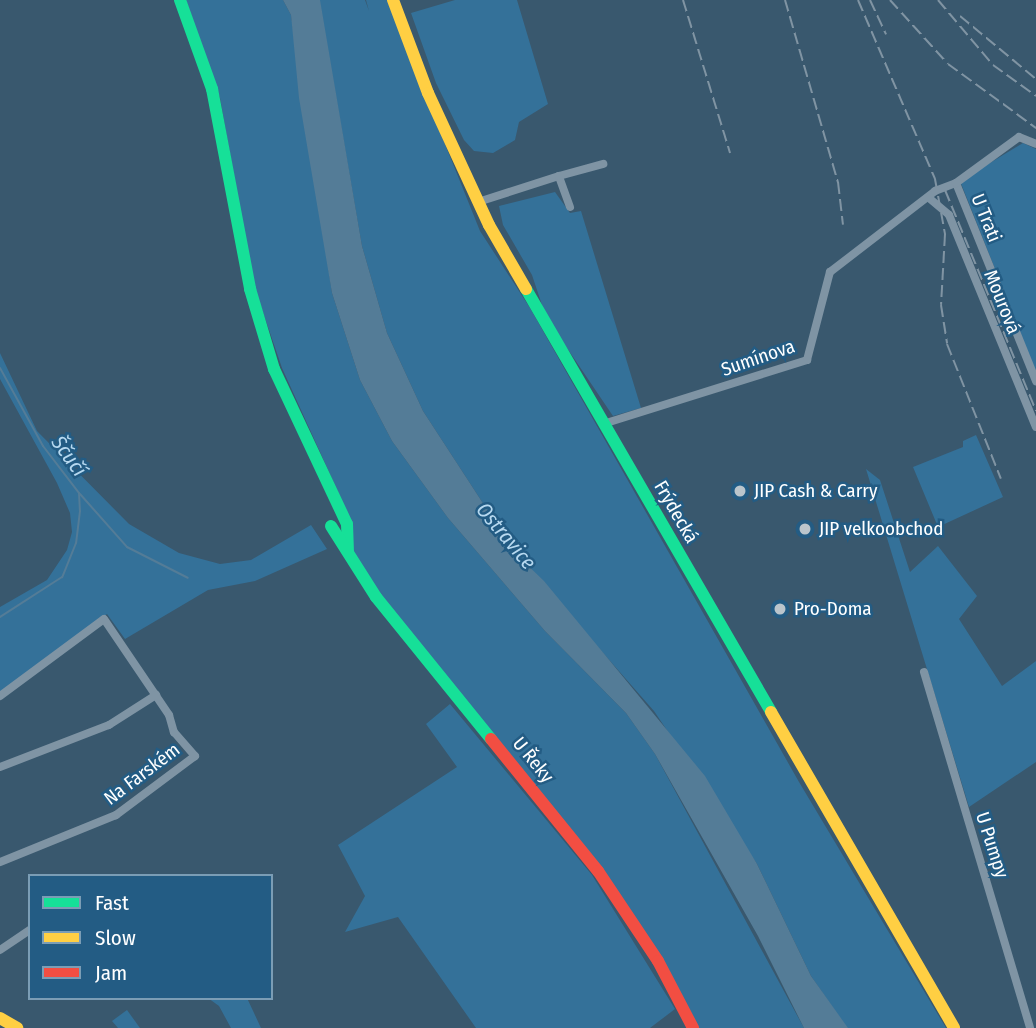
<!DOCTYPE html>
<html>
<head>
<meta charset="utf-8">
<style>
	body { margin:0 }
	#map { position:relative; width:1036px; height:1028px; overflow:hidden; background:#39586e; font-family:"Fira Sans Condensed",sans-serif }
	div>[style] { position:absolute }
	.green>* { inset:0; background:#347199 }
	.water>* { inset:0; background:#547c97 }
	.stream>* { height:2px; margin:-1px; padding:0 1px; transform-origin:1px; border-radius:1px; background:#547c97 }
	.street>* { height:8px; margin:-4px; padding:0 4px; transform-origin:4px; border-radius:4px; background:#7f94a4 }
	.fast>* { height:12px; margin:-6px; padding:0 6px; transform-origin:6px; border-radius:6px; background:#16e098 }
	.slow>* { height:12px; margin:-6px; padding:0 6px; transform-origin:6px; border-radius:6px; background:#ffcf43 }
	.jam>* { height:12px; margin:-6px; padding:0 6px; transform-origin:6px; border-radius:6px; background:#f24e42 }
	.rail>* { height:2px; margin-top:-1px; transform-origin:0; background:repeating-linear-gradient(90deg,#8094a3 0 12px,transparent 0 17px) }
	.dots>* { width:19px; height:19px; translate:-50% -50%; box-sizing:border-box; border:4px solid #235c84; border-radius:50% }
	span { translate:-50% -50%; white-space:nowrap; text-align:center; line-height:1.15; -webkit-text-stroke:5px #235c84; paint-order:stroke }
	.street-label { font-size:19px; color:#fff }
	.poi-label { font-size:19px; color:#fff }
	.left { translate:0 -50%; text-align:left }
	.water-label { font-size:21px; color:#b7d9f0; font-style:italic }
	.legend { position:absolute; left:28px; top:874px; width:245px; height:126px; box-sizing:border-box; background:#235c84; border:2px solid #7b9db5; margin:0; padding:9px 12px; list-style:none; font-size:21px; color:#fff }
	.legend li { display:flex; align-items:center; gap:14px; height:35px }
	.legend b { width:35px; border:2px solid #7b9db5 }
</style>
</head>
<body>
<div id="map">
	<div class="green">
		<div style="clip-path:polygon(186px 0,283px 0,291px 15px,332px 293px,360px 380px,392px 441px,448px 518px,545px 631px,626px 713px,655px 754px,804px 1028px,693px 1028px,598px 871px,348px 553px,344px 505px,282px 368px,254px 286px,220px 98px)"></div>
		<div style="clip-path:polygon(319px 0,365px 0,369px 11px,366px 0,387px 0,480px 231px,530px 308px,799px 782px,946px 1028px,847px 1028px,811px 976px,757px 864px,654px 711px,516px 554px,423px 411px,387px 333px,362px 246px)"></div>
		<div style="clip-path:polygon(455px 0,517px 0,548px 104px,519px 122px,515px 140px,493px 153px,474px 151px,464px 140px,436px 83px,411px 13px)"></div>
		<div style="clip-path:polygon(1023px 143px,1036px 149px,1036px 372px,960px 181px)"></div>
		<div style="clip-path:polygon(555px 192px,570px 213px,581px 211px,641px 408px,613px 416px,546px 317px,532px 275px,503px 225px,499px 206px)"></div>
		<div style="clip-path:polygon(0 353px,37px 431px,129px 524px,179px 553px,220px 564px,251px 560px,311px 525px,327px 549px,255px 581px,208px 590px,125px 639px,107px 614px,0 693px,0 607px,47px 580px,67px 550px,72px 532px,70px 513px,57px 483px,0 379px)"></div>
		<div style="clip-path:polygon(976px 435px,1003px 497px,938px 527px,913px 467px,963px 447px,963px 441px)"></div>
		<div style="clip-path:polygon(866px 469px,880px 480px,910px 572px,938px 546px,977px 596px,959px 619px,1002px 686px,1036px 661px,1036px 762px,969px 807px)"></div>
		<div style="clip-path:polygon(450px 704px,592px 875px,675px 1009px,650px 1028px,476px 1028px,398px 917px,345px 932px,365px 896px,338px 845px,457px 767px,426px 724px)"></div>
		<div style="clip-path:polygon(208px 998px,247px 998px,261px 1028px,231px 1028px,219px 1006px)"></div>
		<div style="clip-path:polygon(127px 1010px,140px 1028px,118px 1028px,112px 1021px)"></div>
	</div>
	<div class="water">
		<div style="clip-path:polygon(283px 0,320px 0,362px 246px,387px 333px,423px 411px,516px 554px,544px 581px,705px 776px,757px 864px,811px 976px,848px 1028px,804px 1028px,758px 936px,655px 754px,626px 713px,545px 631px,448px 518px,392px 441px,360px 380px,332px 293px,299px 98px,291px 15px)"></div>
	</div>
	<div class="stream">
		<div style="left:0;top:368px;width:89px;rotate:61.1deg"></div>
		<div style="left:43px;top:446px;width:59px;rotate:52.5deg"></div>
		<div style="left:79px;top:493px;width:18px;rotate:87deg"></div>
		<div style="left:80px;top:511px;width:32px;rotate:97deg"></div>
		<div style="left:76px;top:543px;width:37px;rotate:112deg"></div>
		<div style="left:62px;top:577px;width:74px;rotate:147.2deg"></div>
		<div style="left:80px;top:494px;width:71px;rotate:48.4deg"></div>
		<div style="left:127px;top:547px;width:68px;rotate:26.9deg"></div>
	</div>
	<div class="street">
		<div style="left:956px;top:183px;width:214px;rotate:68deg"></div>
		<div style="left:929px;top:198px;width:26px;rotate:40deg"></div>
		<div style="left:949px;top:215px;width:229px;rotate:67.7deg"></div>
		<div style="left:478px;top:202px;width:85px;rotate:-17.8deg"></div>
		<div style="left:570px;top:207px;width:33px;rotate:-110deg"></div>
		<div style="left:559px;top:176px;width:46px;rotate:-15.3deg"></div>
		<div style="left:603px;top:424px;width:214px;rotate:-17.4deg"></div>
		<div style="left:807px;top:360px;width:91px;rotate:-75.4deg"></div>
		<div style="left:830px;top:272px;width:133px;rotate:-37.6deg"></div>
		<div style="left:935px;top:191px;width:22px;rotate:-21deg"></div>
		<div style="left:956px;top:183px;width:78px;rotate:-36.1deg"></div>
		<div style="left:1019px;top:137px;width:18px;rotate:22deg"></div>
		<div style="left:924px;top:672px;width:371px;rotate:73.4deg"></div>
		<div style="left:0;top:696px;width:129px;rotate:-36.5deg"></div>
		<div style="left:104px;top:619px;width:116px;rotate:55.9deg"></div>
		<div style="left:169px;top:715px;width:18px;rotate:74deg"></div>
		<div style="left:174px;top:732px;width:32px;rotate:49deg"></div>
		<div style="left:195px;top:756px;width:99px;rotate:143.2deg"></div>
		<div style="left:116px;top:815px;width:125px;rotate:157.9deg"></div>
		<div style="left:0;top:767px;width:117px;rotate:-21.1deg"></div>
		<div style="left:109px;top:725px;width:56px;rotate:-32.6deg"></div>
		<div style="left:0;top:950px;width:36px;rotate:-34deg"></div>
	</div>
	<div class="fast">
		<div style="left:180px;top:0;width:95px;rotate:70.2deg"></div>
		<div style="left:212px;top:89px;width:204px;rotate:79.2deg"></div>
		<div style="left:250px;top:289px;width:84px;rotate:73.3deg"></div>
		<div style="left:274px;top:369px;width:171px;rotate:64.8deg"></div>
		<div style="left:347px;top:524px;width:27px;rotate:88deg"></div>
		<div style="left:526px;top:289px;width:489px;rotate:59.9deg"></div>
		<div style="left:331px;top:526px;width:84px;rotate:57.6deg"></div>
		<div style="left:376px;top:597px;width:183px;rotate:51deg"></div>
	</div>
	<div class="slow">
		<div style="left:393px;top:0;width:99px;rotate:69.4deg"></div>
		<div style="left:428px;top:93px;width:145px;rotate:65.2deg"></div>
		<div style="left:489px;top:225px;width:74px;rotate:60deg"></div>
		<div style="left:771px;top:712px;width:365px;rotate:59.9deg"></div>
		<div style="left:0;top:1018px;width:20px;rotate:30deg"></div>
	</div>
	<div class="jam">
		<div style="left:491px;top:739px;width:170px;rotate:51deg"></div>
		<div style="left:598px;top:871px;width:108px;rotate:56.3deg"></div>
		<div style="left:658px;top:961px;width:76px;rotate:62.4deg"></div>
	</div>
	<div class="rail">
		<div style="left:683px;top:0;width:160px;rotate:72.9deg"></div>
		<div style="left:785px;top:0;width:190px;rotate:73.8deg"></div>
		<div style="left:838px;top:182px;width:43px;rotate:83.4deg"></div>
		<div style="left:858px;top:0;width:195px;rotate:66.7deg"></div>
		<div style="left:935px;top:179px;width:56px;rotate:79.7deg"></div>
		<div style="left:945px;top:234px;width:71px;rotate:93.2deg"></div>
		<div style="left:941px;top:305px;width:39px;rotate:81deg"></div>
		<div style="left:947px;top:344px;width:145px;rotate:68.2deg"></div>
		<div style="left:870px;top:0;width:38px;rotate:65deg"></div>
		<div style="left:890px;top:0;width:86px;rotate:47.8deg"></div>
		<div style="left:948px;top:64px;width:109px;rotate:36deg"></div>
		<div style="left:938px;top:0;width:85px;rotate:49.8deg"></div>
		<div style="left:993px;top:65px;width:53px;rotate:35.8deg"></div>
		<div style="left:960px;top:16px;width:99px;rotate:39.7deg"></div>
		<div style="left:945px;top:190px;width:239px;rotate:67.6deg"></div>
	</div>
	<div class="dots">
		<div style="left:740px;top:491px;background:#bac5cc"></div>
		<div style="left:805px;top:529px;background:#bac5cc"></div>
		<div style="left:780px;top:609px;background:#bac5cc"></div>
	</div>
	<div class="street-label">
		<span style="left:986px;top:218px;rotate:68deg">U Trati</span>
		<span style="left:1002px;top:302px;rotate:68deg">Mourová</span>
		<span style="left:758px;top:358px;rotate:-19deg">Sumínova</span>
		<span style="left:676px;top:512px;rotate:60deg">Frýdecká</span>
		<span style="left:533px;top:760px;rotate:51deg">U Řeky</span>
		<span style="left:142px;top:774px;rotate:-37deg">Na Farském</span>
		<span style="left:992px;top:845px;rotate:72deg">U Pumpy</span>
	</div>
	<div class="poi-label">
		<span class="left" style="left:754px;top:491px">JIP Cash &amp; Carry</span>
		<span class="left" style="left:819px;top:529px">JIP velkoobchod</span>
		<span class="left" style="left:794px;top:609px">Pro-Doma</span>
	</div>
	<div class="water-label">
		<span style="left:69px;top:456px;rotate:54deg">Ščučí</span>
		<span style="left:506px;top:536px;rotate:50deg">Ostravice</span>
	</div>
	<ul class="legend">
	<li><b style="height:9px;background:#16e098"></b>Fast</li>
	<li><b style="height:9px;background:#ffcf43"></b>Slow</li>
	<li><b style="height:9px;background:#f24e42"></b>Jam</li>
	</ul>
</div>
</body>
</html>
